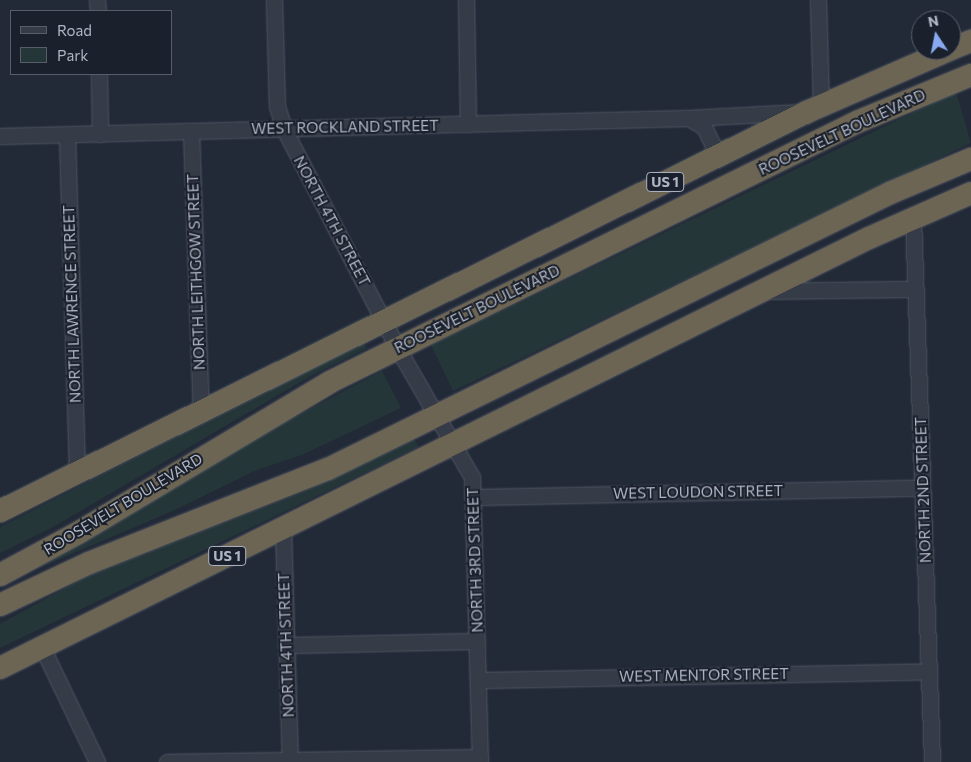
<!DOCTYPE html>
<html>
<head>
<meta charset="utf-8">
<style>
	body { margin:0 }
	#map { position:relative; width:971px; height:762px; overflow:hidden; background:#222937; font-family:Commissioner,sans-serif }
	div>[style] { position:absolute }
	.green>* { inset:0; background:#253639 }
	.roads { filter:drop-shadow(0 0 1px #505662) drop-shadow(0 0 1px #505662) }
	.minor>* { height:15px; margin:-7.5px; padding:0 7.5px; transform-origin:7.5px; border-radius:7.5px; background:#353c47 }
	.highway>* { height:22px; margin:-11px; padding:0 11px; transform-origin:11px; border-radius:11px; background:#6d6553 }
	span { translate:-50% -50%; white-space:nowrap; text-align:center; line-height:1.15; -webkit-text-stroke:4px #1b212c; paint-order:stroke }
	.shield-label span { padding:1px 4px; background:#1b212c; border:1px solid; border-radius:4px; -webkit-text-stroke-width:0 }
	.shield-label { font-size:14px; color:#b0b6c4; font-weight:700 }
	.street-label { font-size:15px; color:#b0b6c4 }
	.legend { position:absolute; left:10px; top:10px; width:162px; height:65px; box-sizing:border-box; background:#1b212c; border:1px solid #575d69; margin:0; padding:6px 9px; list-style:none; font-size:15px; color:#b0b6c4 }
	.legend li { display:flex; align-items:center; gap:10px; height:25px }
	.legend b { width:25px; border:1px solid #575d69 }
	.north { position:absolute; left:911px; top:10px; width:50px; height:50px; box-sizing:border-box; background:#1b212c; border:1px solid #575d69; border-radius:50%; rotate:349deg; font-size:14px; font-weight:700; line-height:20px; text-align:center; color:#b0b6c4 }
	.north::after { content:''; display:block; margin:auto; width:18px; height:22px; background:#89a9f0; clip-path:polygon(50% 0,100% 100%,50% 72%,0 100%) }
</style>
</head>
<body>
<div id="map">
	<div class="green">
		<div style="clip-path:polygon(956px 92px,971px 143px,453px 391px,431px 345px)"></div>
		<div style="clip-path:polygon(362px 341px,367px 348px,309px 377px,53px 527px,0 553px,0 527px)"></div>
		<div style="clip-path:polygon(382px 371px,401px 408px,304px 454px,254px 471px,175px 510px,27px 573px,251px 440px)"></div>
		<div style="clip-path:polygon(414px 439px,419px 447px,0 648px,0 624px,87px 576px,303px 492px)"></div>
	</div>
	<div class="roads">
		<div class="minor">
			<div style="left:97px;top:0;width:11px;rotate:85deg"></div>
			<div style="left:274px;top:0;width:106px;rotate:88.4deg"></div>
			<div style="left:277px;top:106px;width:24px;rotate:73deg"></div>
			<div style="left:284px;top:129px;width:248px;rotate:62.6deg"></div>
			<div style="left:398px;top:349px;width:148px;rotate:60deg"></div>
			<div style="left:472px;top:477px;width:285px;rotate:88.4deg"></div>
			<div style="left:466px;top:0;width:124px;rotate:89.1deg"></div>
			<div style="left:818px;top:0;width:106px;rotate:88.4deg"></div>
			<div style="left:99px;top:74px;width:60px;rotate:89deg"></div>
			<div style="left:689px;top:118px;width:17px;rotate:31deg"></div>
			<div style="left:704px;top:127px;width:32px;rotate:64deg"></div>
			<div style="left:191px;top:131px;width:281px;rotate:88deg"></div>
			<div style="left:67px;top:135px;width:338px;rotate:88.3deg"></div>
			<div style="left:0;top:136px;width:689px;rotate:-1.5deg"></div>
			<div style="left:689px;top:118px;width:112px;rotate:-3.1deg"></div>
			<div style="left:913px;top:217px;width:545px;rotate:88deg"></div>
			<div style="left:769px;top:291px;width:147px;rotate:-0.8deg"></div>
			<div style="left:474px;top:497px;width:448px;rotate:-1.2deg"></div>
			<div style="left:283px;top:528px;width:234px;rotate:88.3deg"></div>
			<div style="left:286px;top:645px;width:191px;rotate:-1.2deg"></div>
			<div style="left:42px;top:647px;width:127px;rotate:64.4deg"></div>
			<div style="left:478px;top:680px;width:451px;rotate:-1.1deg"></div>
			<div style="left:167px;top:762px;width:313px;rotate:-0.9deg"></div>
		</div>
		<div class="highway">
			<div style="left:951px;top:49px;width:22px;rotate:-22deg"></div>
			<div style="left:0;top:511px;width:900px;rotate:-26.31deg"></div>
			<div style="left:807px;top:112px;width:155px;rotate:-23.6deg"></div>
			<div style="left:0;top:575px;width:89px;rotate:-28.3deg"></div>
			<div style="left:78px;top:533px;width:294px;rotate:-30.9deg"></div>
			<div style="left:330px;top:382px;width:588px;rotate:-26.26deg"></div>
			<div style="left:857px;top:122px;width:123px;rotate:-22.4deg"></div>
			<div style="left:0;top:605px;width:98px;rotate:-25.3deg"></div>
			<div style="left:89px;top:563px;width:257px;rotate:-21.5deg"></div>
			<div style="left:328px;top:469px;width:626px;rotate:-26.16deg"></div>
			<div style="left:890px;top:193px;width:88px;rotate:-22.8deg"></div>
			<div style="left:0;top:668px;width:970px;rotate:-26.33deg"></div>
			<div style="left:869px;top:238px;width:111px;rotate:-23.8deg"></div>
		</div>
	</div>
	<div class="shield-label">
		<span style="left:665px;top:182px">US 1</span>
		<span style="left:227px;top:556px">US 1</span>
	</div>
	<div class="street-label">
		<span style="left:345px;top:127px;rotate:-1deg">WEST ROCKLAND STREET</span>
		<span style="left:842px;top:132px;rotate:-25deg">ROOSEVELT BOULEVARD</span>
		<span style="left:332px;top:221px;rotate:62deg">NORTH 4TH STREET</span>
		<span style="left:196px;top:272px;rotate:-92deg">NORTH LEITHGOW STREET</span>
		<span style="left:72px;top:304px;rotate:-92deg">NORTH LAWRENCE STREET</span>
		<span style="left:477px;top:309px;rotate:-26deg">ROOSEVELT BOULEVARD</span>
		<span style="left:923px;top:490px;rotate:-92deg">NORTH 2ND STREET</span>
		<span style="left:698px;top:492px;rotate:-1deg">WEST LOUDON STREET</span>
		<span style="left:123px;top:504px;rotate:-31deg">ROOSEVELT BOULEVARD</span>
		<span style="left:475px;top:560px;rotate:-92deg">NORTH 3RD STREET</span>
		<span style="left:286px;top:645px;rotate:-92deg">NORTH 4TH STREET</span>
		<span style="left:704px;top:675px;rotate:-1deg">WEST MENTOR STREET</span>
	</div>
	<ul class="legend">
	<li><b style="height:6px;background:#353c47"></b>Road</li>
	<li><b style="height:14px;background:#253639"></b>Park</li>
	</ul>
	<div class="north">N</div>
</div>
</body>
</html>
